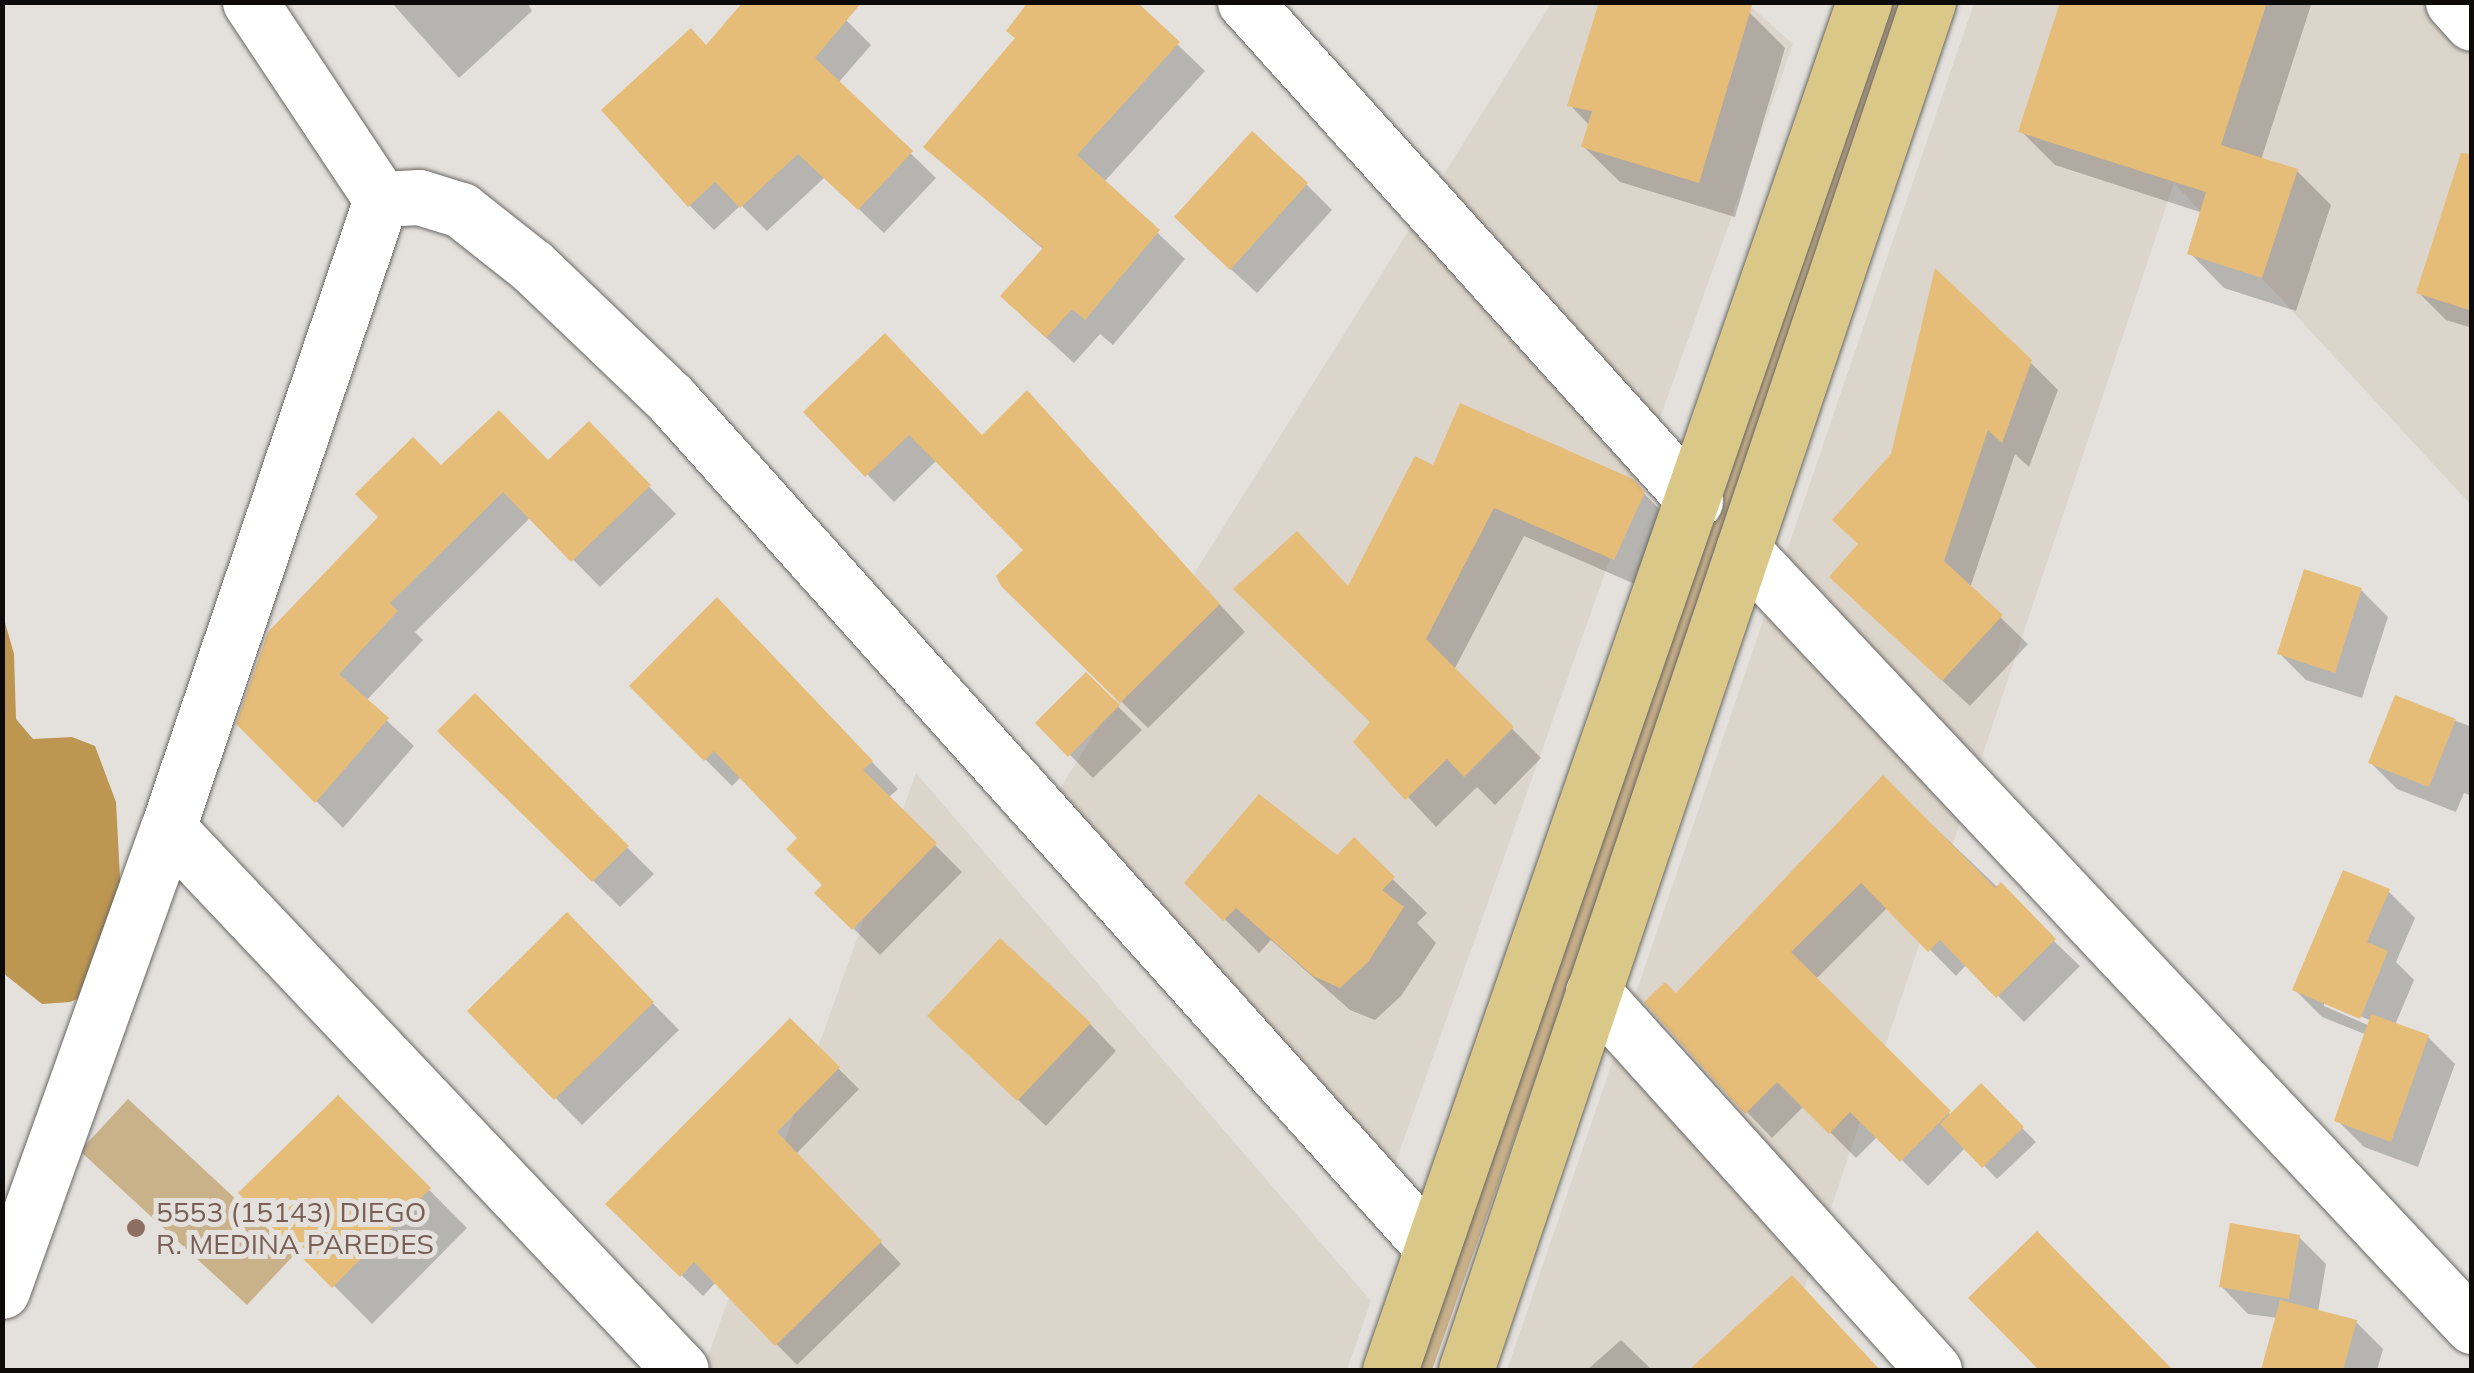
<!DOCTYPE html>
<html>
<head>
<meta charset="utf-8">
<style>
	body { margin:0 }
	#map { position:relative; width:2474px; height:1373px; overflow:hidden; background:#e4e1dd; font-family:Mulish,sans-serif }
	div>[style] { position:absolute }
	.built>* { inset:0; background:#dcd5cb }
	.green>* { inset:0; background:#c9b189 }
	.forest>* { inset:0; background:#bd9652 }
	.shadow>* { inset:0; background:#0003 }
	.building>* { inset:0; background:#e5bd78 }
	.roads { filter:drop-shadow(0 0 2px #6a6764) drop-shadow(0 0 2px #6a6764) }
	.minor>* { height:55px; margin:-27.5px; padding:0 27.5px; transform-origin:27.5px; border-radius:27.5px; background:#fff }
	.major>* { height:55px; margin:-27.5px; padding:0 27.5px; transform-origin:27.5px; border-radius:27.5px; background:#dac889 }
	.dots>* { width:28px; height:28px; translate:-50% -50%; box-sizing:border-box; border:5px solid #e4e1dd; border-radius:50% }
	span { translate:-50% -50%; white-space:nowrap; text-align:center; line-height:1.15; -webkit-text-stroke:10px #e4e1dd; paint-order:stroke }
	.education-label { font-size:28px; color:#785e54 }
	.left { translate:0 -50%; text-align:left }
	.frame { position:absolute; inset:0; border:5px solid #0c0b0a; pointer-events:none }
</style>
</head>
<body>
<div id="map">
	<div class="built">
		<div style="clip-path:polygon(1551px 3px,1747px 3px,1793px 44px,1394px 1167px,1057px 793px)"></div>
		<div style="clip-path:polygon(1974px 3px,2444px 3px,2471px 33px,2471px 505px,2174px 183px,1777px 1370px,1507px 1370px)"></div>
		<div style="clip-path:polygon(916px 773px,1371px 1301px,1347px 1370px,703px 1370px)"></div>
	</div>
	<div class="green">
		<div style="clip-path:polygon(1886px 3px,1905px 3px,1738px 508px,1432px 1370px,1412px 1370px,1721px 502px)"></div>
		<div style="clip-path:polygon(128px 1099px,295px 1254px,247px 1305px,80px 1151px)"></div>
	</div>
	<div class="forest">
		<div style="clip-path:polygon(2px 612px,14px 654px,16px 719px,33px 739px,72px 737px,95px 746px,116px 802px,121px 897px,82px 997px,70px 1002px,42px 1004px,3px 973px)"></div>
	</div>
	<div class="shadow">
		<div style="clip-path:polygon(391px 2px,527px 2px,532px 11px,459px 78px)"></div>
		<div style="clip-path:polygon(1133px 2px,1205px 71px,1104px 182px,1185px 259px,1113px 345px,1100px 334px,1074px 363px,1030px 323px,1045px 251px,926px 147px)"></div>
		<div style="clip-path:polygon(2062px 2px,2312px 2px,2261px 160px,2297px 171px,2331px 205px,2296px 311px,2224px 288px,2190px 253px,2203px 213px,2055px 165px,2021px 131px)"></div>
		<div style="clip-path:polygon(1749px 12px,1785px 48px,1735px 217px,1620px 182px,1583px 146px,1590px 126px,1570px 105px)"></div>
		<div style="clip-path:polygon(846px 20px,871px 45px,838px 83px,936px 178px,884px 233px,825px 177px,767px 231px,741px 205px,714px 230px,689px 205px,707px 48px)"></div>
		<div style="clip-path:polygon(1306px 184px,1332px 210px,1257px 293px,1202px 243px)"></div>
		<div style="clip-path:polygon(2472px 193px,2472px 328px,2446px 320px,2419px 293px)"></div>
		<div style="clip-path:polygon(2030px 362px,2058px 390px,2029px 467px,2015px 454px,1970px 588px,2028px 644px,1970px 706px,1859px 604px,1861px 545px)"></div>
		<div style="clip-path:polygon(1027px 394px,1245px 632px,1148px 728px,1003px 584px,1027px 550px,937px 460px,894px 502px,807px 412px,983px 438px)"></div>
		<div style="clip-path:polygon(589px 425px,676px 514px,600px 587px,531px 517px,415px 632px,423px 640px,366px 701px,414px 746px,343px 828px,239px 723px,441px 469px,549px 464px)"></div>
		<div style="clip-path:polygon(1434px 469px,1632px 481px,1662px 512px,1644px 588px,1524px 536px,1454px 670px,1541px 758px,1495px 805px,1477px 787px,1436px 827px,1357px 742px,1373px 722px,1349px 589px)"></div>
		<div style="clip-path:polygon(2361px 590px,2388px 617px,2362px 698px,2306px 680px,2279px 653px)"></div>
		<div style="clip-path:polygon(743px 627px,898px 789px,888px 798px,962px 872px,880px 955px,818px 893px,826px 885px,800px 838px,741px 777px,732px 786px,632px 686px)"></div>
		<div style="clip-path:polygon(1086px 675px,1142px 730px,1093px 778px,1038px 723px)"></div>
		<div style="clip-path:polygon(475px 697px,654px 874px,620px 907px,441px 731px)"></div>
		<div style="clip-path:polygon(2396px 698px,2472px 727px,2472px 796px,2464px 793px,2456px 812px,2397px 789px,2370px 762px)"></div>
		<div style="clip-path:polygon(1883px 778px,2080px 966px,2024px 1022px,1967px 964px,1956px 976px,1888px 907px,1815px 980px,1952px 1116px,1981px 1086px,2036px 1142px,1997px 1179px,1966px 1147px,1928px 1186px,1878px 1136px,1856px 1158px,1804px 1106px,1772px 1138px,1747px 1112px,1676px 996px)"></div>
		<div style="clip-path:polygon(1354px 841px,1427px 913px,1417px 923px,1436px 943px,1401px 996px,1375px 1020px,1350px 1010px,1271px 940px,1259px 953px,1188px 883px,1337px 858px)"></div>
		<div style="clip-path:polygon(evenodd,2388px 891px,2415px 918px,2396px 962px,2414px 980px,2395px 1025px,2428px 1037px,2455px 1064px,2418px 1167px,2364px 1147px,2337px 1120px,2367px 1035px,2322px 1017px,2295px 990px,2388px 891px,2324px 1001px,2372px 1021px,2370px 1026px,2324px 1006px,2324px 1001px)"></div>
		<div style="clip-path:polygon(567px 916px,679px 1030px,582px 1125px,470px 1011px)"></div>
		<div style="clip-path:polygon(790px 1021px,859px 1089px,796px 1154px,901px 1264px,797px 1365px,716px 1282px,703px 1296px,608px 1204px)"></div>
		<div style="clip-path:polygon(1090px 1024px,1116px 1051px,1046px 1126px,957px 1042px)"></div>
		<div style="clip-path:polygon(338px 1098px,467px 1228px,372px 1324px,242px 1193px)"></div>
		<div style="clip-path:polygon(2037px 1235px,2170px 1370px,2042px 1370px,1971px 1298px)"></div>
		<div style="clip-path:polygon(2299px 1237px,2326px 1264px,2318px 1312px,2356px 1322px,2383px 1349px,2377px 1370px,2264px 1370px,2278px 1318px,2248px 1314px,2221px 1286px)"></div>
		<div style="clip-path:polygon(1792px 1278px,1880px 1370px,1693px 1370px)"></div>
		<div style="clip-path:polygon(1621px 1340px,1652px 1370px,1587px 1370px)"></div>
	</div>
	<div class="building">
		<div style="clip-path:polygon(743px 2px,862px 2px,815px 58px,913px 151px,858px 210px,798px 154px,740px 208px,715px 182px,688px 207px,601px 110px,691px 28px,706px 45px)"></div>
		<div style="clip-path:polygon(1028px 2px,1137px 2px,1180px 42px,1077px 155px,1160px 230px,1085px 320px,1072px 309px,1046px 338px,1000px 296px,1043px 248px,923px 147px,1015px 38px,1006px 31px)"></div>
		<div style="clip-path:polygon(1599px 2px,1753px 2px,1699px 183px,1581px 147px,1592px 111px,1567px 106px)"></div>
		<div style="clip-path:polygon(2060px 2px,2267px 2px,2221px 145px,2298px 169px,2262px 278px,2187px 254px,2206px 192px,2018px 132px)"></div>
		<div style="clip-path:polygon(1252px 131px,1308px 183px,1230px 270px,1174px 217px)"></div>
		<div style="clip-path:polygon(2461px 153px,2472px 154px,2472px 311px,2416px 293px)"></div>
		<div style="clip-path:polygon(1935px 268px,2032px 360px,2002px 443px,1988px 430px,1944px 561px,2003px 615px,1942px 681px,1829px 577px,1858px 544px,1832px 520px,1891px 454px)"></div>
		<div style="clip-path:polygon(885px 333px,982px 435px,1027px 390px,1220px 604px,1120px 703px,1001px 586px,996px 576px,1023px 550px,909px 435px,865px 477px,803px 412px)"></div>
		<div style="clip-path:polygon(1460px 403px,1633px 479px,1645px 492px,1614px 560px,1494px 508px,1426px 639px,1514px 727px,1464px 777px,1447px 759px,1405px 800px,1353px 742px,1370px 722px,1233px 589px,1297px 531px,1348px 586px,1415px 456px,1433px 465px)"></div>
		<div style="clip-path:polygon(499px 410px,548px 460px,589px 421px,651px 485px,571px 562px,503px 492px,390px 603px,398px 611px,339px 674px,389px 718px,315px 803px,236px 724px,268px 632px,378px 517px,355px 494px,413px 437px,441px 465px)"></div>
		<div style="clip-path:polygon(2304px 569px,2362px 588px,2335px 673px,2277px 654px)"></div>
		<div style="clip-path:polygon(717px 597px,873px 761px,863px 770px,937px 843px,852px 930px,814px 893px,822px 885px,786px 849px,797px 838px,714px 751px,704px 761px,629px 686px)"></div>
		<div style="clip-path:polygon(1086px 672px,1120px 705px,1068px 757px,1035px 723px)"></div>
		<div style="clip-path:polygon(475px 693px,629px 846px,592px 882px,437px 731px)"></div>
		<div style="clip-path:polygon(2395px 695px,2456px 719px,2429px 787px,2368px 763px)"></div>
		<div style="clip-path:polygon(1883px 775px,1995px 888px,2001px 882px,2056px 939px,1996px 998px,1940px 940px,1928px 952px,1861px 883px,1791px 952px,1951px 1111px,1900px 1162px,1850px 1112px,1829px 1134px,1777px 1082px,1745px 1114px,1644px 1002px,1665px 982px,1676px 993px)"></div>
		<div style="clip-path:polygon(1259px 794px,1337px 855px,1354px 837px,1395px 877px,1382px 890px,1404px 907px,1368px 962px,1340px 988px,1313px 976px,1236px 908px,1223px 921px,1184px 883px)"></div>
		<div style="clip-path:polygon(2343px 870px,2390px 889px,2367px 942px,2388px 951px,2360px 1019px,2292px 990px)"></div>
		<div style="clip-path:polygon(567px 912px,654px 1002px,554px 1100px,467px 1011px)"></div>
		<div style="clip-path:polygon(1000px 938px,1091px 1023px,1017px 1101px,927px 1016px)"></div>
		<div style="clip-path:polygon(2371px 1014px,2429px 1035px,2391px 1142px,2334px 1121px)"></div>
		<div style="clip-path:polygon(790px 1018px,840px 1067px,777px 1132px,882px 1241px,775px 1346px,694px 1262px,680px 1277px,605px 1204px)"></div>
		<div style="clip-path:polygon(1981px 1083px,2024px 1127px,1982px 1168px,1940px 1124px)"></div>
		<div style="clip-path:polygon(338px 1095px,431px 1188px,332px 1288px,238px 1193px)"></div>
		<div style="clip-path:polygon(2230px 1223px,2300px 1235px,2289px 1299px,2219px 1287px)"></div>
		<div style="clip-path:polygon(2037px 1231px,2070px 1265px,2173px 1370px,2039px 1370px,1968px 1298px)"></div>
		<div style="clip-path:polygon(1792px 1275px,1880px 1370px,1689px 1370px)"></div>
		<div style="clip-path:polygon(2280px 1300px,2357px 1320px,2343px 1370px,2261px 1370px)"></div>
	</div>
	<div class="roads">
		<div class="minor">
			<div style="left:250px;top:2px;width:237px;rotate:56.4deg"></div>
			<div style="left:1245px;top:2px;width:672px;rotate:47.96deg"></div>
			<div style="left:2453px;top:2px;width:28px;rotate:48deg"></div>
			<div style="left:381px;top:199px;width:38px;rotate:-3deg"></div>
			<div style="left:419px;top:197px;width:44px;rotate:17.2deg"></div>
			<div style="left:461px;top:210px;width:90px;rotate:38.3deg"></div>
			<div style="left:532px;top:266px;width:192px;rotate:43.7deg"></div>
			<div style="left:671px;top:399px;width:1135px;rotate:48.11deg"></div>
			<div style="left:1743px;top:550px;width:1065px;rotate:46.79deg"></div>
			<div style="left:168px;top:828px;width:746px;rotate:46.57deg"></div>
			<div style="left:1593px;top:992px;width:509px;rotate:47.95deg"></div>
			<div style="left:2px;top:1291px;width:492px;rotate:-70.3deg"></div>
			<div style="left:168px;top:828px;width:664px;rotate:-71.29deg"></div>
		</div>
		<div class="major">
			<div style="left:1390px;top:1370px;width:1448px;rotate:-70.89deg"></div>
			<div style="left:1466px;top:1370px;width:1444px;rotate:-71.34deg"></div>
		</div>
	</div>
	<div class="dots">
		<div style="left:136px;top:1228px;background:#8d6e63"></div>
	</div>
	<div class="education-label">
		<span class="left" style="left:156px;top:1228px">5553 (15143) DIEGO<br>R. MEDINA PAREDES</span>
	</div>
	<div class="frame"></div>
</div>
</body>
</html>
